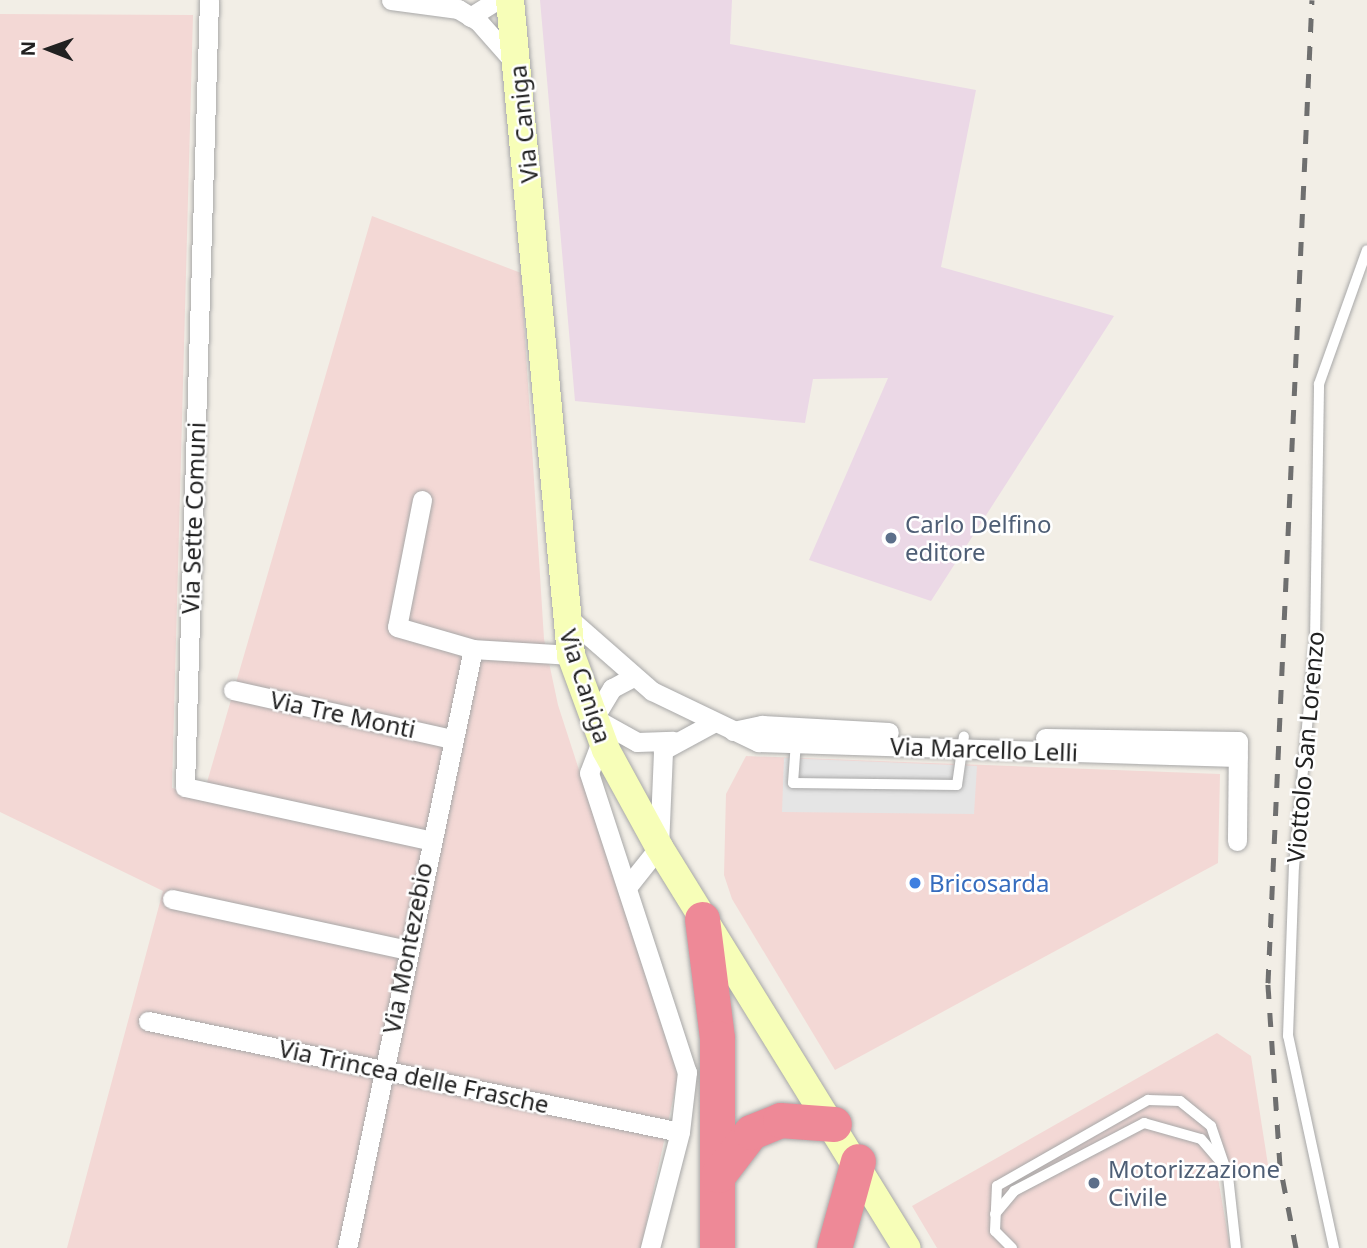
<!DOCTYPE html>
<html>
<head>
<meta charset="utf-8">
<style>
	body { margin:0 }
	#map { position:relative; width:1367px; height:1248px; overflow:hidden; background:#f2eee6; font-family:"Noto Sans",sans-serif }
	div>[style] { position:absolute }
	.commercial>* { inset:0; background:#f3d8d5 }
	.industrial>* { inset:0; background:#ebd8e6 }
	.parking>* { inset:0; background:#e5e5e5 }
	.roads { filter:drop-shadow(0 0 2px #a8a8a8) drop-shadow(0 0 2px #a8a8a8) }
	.lane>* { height:10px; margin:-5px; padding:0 5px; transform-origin:5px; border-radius:5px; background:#fff }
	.street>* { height:19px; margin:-9.5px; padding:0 9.5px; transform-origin:9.5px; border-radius:9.5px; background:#fff }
	.secondary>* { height:28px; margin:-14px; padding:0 14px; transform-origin:14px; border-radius:14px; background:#f7feb8 }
	.highway>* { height:35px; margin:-17.5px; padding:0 17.5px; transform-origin:17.5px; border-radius:17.5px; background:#ee8997 }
	.rail>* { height:5px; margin-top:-2.5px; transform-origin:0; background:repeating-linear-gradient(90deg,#6f6f6f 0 14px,transparent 0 28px) }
	.dots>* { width:19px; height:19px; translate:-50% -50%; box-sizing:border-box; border:4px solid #fff; border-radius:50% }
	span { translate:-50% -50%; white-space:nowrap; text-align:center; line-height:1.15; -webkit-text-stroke:5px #fff; paint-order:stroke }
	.street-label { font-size:24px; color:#212121 }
	.service-label { font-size:24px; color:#4e5e75 }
	.left { translate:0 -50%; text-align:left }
	.shop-label { font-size:24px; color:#366cbe }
	.north { position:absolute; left:14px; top:14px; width:70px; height:70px; -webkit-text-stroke:5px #fff; paint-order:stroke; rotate:271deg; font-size:19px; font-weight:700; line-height:28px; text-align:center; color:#212121 }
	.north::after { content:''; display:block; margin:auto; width:24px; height:32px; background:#212121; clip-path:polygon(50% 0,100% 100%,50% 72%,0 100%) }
</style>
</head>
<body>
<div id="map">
	<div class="commercial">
		<div style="clip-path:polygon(0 14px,193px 15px,172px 788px,203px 796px,372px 216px,521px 273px,544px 639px,558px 705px,678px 1076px,641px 1248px,67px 1248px,163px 891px,0 812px)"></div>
		<div style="clip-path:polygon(746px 756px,1220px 774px,1218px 863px,835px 1070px,732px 899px,724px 875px,726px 794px)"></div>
		<div style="clip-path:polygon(1217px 1033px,1251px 1056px,1268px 1165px,1218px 1178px,1230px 1248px,937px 1248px,912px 1206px)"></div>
	</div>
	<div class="industrial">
		<div style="clip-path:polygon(540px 0,732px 0,730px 44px,976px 90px,941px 267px,1114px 316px,931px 601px,809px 560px,888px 378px,813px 379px,805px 423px,575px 401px)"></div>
	</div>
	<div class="parking">
		<div style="clip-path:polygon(784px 758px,977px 766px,974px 814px,782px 812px)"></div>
	</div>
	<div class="roads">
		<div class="lane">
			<div style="left:796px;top:742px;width:41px;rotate:94.2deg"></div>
			<div style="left:793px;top:783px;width:164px;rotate:0.7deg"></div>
			<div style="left:957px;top:785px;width:49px;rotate:-81.9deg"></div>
			<div style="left:995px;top:1214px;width:30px;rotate:-50deg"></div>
			<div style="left:1014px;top:1191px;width:147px;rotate:-27.6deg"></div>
			<div style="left:1144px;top:1123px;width:59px;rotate:15.7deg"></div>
			<div style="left:1201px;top:1139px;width:28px;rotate:49deg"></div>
			<div style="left:1012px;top:1248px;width:24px;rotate:-135deg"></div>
			<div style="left:995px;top:1231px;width:45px;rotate:-87.5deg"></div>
			<div style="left:997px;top:1186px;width:174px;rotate:-29.7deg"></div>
			<div style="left:1148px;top:1100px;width:32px;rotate:2deg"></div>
			<div style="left:1180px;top:1101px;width:40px;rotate:39deg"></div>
			<div style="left:1211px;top:1126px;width:53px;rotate:71.2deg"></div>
			<div style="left:1228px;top:1176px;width:72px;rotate:83.7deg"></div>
			<div style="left:1334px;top:1248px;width:217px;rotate:-102.2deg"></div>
			<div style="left:1288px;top:1036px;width:169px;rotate:-88deg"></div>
			<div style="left:1294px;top:867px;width:226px;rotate:-84.7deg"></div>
			<div style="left:1315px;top:642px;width:258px;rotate:-89.1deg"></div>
			<div style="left:1319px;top:384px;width:142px;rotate:-70.3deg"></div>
		</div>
		<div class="street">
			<div style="left:209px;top:0;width:787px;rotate:91.75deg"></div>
			<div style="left:185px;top:787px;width:250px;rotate:12.3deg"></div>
			<div style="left:391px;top:0;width:68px;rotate:7.7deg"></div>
			<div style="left:458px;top:9px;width:23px;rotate:31deg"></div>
			<div style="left:478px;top:21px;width:57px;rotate:48.5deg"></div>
			<div style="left:470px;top:17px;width:32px;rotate:-32deg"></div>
			<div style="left:422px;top:500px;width:129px;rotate:101.1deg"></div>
			<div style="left:397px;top:627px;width:79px;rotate:16.1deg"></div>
			<div style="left:564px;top:614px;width:117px;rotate:41.2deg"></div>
			<div style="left:652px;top:691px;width:118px;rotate:25.7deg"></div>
			<div style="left:758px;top:742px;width:480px;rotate:1.8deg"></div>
			<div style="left:633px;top:677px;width:24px;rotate:152deg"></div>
			<div style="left:612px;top:688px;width:35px;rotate:121deg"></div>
			<div style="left:594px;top:718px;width:49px;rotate:29.2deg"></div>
			<div style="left:637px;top:742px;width:36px;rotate:-2deg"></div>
			<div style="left:233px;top:690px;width:225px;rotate:12.6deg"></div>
			<div style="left:733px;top:731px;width:30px;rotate:-12deg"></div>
			<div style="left:762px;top:725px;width:127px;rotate:3.2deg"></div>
			<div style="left:1045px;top:738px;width:193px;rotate:0.9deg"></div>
			<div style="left:1238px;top:741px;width:100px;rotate:90.6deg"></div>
			<div style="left:602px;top:739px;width:36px;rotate:111deg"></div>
			<div style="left:589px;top:773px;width:315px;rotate:71.9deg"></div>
			<div style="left:687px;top:1072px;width:60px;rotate:96.7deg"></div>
			<div style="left:680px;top:1132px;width:120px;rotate:104.5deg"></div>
			<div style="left:628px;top:886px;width:50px;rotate:-51.5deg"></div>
			<div style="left:659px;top:847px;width:97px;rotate:-87.6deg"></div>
			<div style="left:663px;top:750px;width:57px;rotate:-28.4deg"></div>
			<div style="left:172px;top:899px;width:240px;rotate:12.2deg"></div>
			<div style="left:148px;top:1021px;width:543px;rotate:11.79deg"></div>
			<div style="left:347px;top:1248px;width:612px;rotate:-78.12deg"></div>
			<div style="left:473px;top:649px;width:98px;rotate:3.5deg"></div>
		</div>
		<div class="secondary">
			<div style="left:510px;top:0;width:658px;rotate:84.68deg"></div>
			<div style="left:571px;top:655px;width:101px;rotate:69.8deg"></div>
			<div style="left:606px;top:750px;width:111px;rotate:61.3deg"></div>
			<div style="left:659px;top:847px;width:471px;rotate:58.3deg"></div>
		</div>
		<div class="highway">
			<div style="left:702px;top:919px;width:120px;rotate:82.8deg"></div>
			<div style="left:717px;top:1038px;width:210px;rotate:90deg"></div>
			<div style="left:718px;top:1175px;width:54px;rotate:-52.5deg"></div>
			<div style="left:751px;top:1132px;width:31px;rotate:-22deg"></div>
			<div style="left:780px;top:1120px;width:54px;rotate:4.2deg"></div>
			<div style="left:834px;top:1248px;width:90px;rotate:-74.6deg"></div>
		</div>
	</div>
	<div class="rail">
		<div style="left:1296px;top:1248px;width:84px;rotate:-101deg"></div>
		<div style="left:1280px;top:1166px;width:183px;rotate:-93.8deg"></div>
		<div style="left:1268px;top:983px;width:984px;rotate:-87.44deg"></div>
	</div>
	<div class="dots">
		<div style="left:891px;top:538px;background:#5c6f8a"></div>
		<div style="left:915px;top:883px;background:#3f7fe0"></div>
		<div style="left:1094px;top:1183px;background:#5c6f8a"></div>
	</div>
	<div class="street-label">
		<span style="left:523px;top:124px;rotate:-96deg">Via Caniga</span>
		<span style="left:193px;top:518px;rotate:-88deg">Via Sette Comuni</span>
		<span style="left:586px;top:686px;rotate:72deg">Via Caniga</span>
		<span style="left:343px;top:714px;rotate:12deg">Via Tre Monti</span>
		<span style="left:1305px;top:747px;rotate:-85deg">Viottolo San Lorenzo</span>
		<span style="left:984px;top:749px;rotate:2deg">Via Marcello Lelli</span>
		<span style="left:407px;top:948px;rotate:-79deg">Via Montezebio</span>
		<span style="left:414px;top:1076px;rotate:12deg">Via Trincea delle Frasche</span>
	</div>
	<div class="service-label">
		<span class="left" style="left:905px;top:538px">Carlo Delfino<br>editore</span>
		<span class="left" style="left:1108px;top:1183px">Motorizzazione<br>Civile</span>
	</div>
	<div class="shop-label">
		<span class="left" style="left:929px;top:883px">Bricosarda</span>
	</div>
	<div class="north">N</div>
</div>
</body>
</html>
